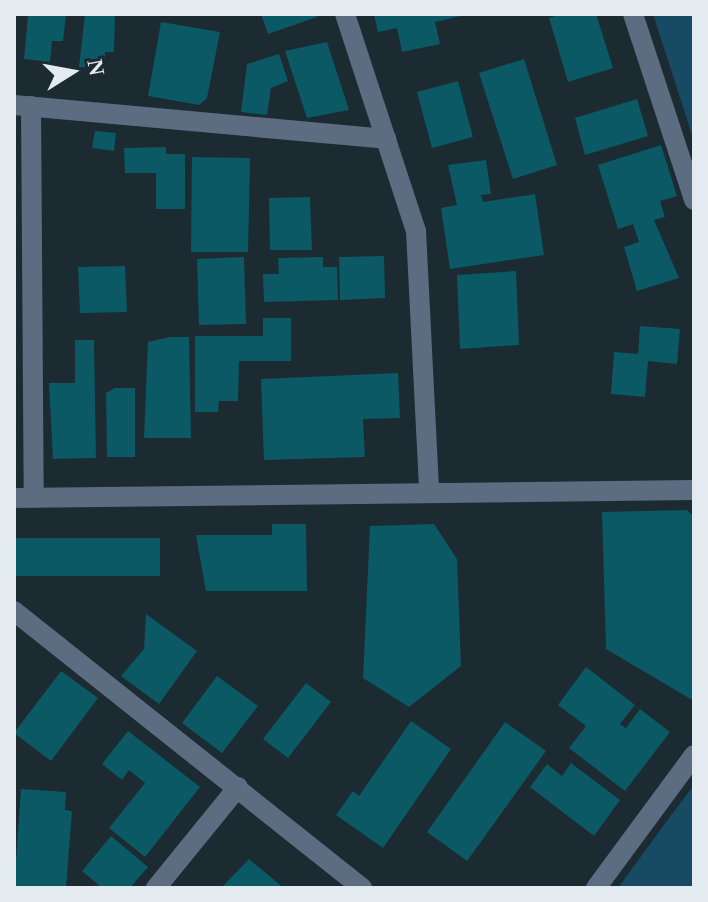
<!DOCTYPE html>
<html>
<head>
<meta charset="utf-8">
<style>
	body { margin:0 }
	#map { position:relative; width:708px; height:902px; overflow:hidden; background:#1c2a31; font-family:Georgia,serif }
	div>[style] { position:absolute }
	.green>* { inset:0; background:#174b64 }
	.building>* { inset:0; background:#0b5964 }
	.minor>* { height:20px; margin:-10px; padding:0 10px; transform-origin:10px; border-radius:10px; background:#5c6c81 }
	span { translate:-50% -50%; white-space:nowrap; text-align:center; line-height:1.15; -webkit-text-stroke:6px #1c2a31; paint-order:stroke }
	.frame { position:absolute; inset:0; border:16px solid #e3ebf0; pointer-events:none }
	.north { position:absolute; left:32px; top:32px; width:80px; height:80px; -webkit-text-stroke:6px #1c2a31; paint-order:stroke; rotate:79deg; font-size:22px; font-weight:700; line-height:32px; text-align:center; color:#e3ebf0 }
	.north::after { content:''; display:block; margin:auto; width:28px; height:36px; background:#e3ebf0; clip-path:polygon(50% 0,100% 100%,50% 72%,0 100%) }
</style>
</head>
<body>
<div id="map">
	<div class="green">
		<div style="clip-path:polygon(653px 14px,694px 14px,694px 141px)"></div>
		<div style="clip-path:polygon(694px 785px,694px 888px,618px 888px,669px 818px)"></div>
	</div>
	<div class="building">
		<div style="clip-path:polygon(66px 14px,63px 41px,52px 41px,50px 62px,24px 59px,28px 16px)"></div>
		<div style="clip-path:polygon(85px 14px,115px 15px,114px 52px,105px 52px,104px 68px,79px 67px)"></div>
		<div style="clip-path:polygon(261px 14px,316px 14px,317px 17px,268px 34px)"></div>
		<div style="clip-path:polygon(374px 14px,465px 14px,465px 15px,435px 22px,440px 44px,402px 52px,397px 28px,378px 32px)"></div>
		<div style="clip-path:polygon(562px 14px,596px 14px,613px 68px,568px 82px,549px 18px)"></div>
		<div style="clip-path:polygon(161px 22px,220px 32px,207px 98px,199px 105px,148px 96px)"></div>
		<div style="clip-path:polygon(327px 42px,349px 110px,307px 118px,285px 51px)"></div>
		<div style="clip-path:polygon(279px 54px,288px 81px,271px 88px,267px 115px,241px 112px,247px 64px)"></div>
		<div style="clip-path:polygon(524px 59px,557px 165px,513px 179px,479px 73px)"></div>
		<div style="clip-path:polygon(458px 81px,473px 137px,432px 148px,417px 92px)"></div>
		<div style="clip-path:polygon(637px 99px,648px 136px,585px 155px,575px 118px)"></div>
		<div style="clip-path:polygon(95px 131px,116px 133px,114px 151px,92px 148px)"></div>
		<div style="clip-path:polygon(661px 145px,677px 196px,660px 201px,665px 217px,654px 220px,679px 278px,637px 291px,624px 247px,639px 242px,633px 224px,618px 229px,598px 165px)"></div>
		<div style="clip-path:polygon(166px 147px,166px 154px,185px 154px,185px 209px,156px 209px,156px 173px,125px 173px,124px 148px)"></div>
		<div style="clip-path:polygon(192px 157px,250px 158px,248px 252px,191px 252px)"></div>
		<div style="clip-path:polygon(486px 160px,491px 194px,481px 195px,483px 202px,535px 194px,544px 255px,450px 269px,441px 208px,457px 205px,448px 165px)"></div>
		<div style="clip-path:polygon(310px 197px,312px 250px,270px 250px,269px 198px)"></div>
		<div style="clip-path:polygon(384px 256px,385px 298px,340px 300px,339px 257px)"></div>
		<div style="clip-path:polygon(244px 257px,246px 324px,199px 325px,197px 259px)"></div>
		<div style="clip-path:polygon(323px 257px,323px 267px,337px 267px,338px 300px,264px 302px,263px 274px,279px 274px,278px 258px)"></div>
		<div style="clip-path:polygon(125px 266px,127px 312px,80px 313px,78px 267px)"></div>
		<div style="clip-path:polygon(516px 271px,519px 345px,460px 349px,457px 275px)"></div>
		<div style="clip-path:polygon(263px 318px,291px 318px,291px 361px,239px 361px,238px 401px,219px 401px,218px 412px,195px 412px,195px 336px,263px 336px)"></div>
		<div style="clip-path:polygon(640px 326px,680px 329px,677px 364px,648px 361px,645px 397px,611px 394px,614px 352px,638px 354px)"></div>
		<div style="clip-path:polygon(170px 337px,189px 337px,191px 438px,144px 438px,148px 342px)"></div>
		<div style="clip-path:polygon(75px 340px,94px 340px,96px 458px,53px 459px,49px 383px,75px 383px)"></div>
		<div style="clip-path:polygon(398px 373px,400px 418px,363px 419px,365px 457px,264px 460px,261px 379px)"></div>
		<div style="clip-path:polygon(115px 388px,135px 388px,135px 457px,107px 457px,106px 393px)"></div>
		<div style="clip-path:polygon(687px 510px,694px 517px,694px 701px,606px 649px,602px 512px)"></div>
		<div style="clip-path:polygon(272px 524px,306px 524px,307px 591px,206px 591px,196px 535px,272px 535px)"></div>
		<div style="clip-path:polygon(434px 524px,457px 559px,461px 666px,409px 707px,363px 678px,370px 526px)"></div>
		<div style="clip-path:polygon(14px 538px,160px 538px,160px 576px,14px 576px)"></div>
		<div style="clip-path:polygon(146px 614px,197px 651px,159px 704px,121px 676px,144px 649px)"></div>
		<div style="clip-path:polygon(586px 667px,635px 705px,620px 724px,626px 728px,640px 709px,670px 732px,625px 791px,569px 748px,586px 726px,558px 705px)"></div>
		<div style="clip-path:polygon(61px 671px,98px 698px,51px 761px,14px 733px)"></div>
		<div style="clip-path:polygon(217px 676px,258px 706px,222px 753px,182px 723px)"></div>
		<div style="clip-path:polygon(306px 683px,331px 702px,288px 758px,263px 739px)"></div>
		<div style="clip-path:polygon(411px 721px,451px 749px,383px 848px,336px 815px,353px 791px,359px 796px)"></div>
		<div style="clip-path:polygon(505px 722px,546px 751px,467px 861px,427px 832px)"></div>
		<div style="clip-path:polygon(128px 731px,200px 787px,145px 857px,109px 828px,145px 783px,129px 770px,122px 780px,102px 764px)"></div>
		<div style="clip-path:polygon(571px 763px,620px 800px,594px 836px,530px 787px,547px 764px,562px 776px)"></div>
		<div style="clip-path:polygon(21px 789px,66px 792px,65px 810px,72px 811px,66px 888px,14px 888px)"></div>
		<div style="clip-path:polygon(111px 836px,148px 867px,130px 888px,102px 888px,82px 871px)"></div>
		<div style="clip-path:polygon(249px 859px,284px 888px,221px 888px)"></div>
	</div>
	<div class="minor">
		<div style="left:345px;top:14px;width:228px;rotate:71.9deg"></div>
		<div style="left:416px;top:231px;width:260px;rotate:87.1deg"></div>
		<div style="left:633px;top:14px;width:196px;rotate:71.8deg"></div>
		<div style="left:14px;top:105px;width:374px;rotate:5.2deg"></div>
		<div style="left:31px;top:106px;width:391px;rotate:89.6deg"></div>
		<div style="left:14px;top:498px;width:680px;rotate:-0.67deg"></div>
		<div style="left:14px;top:611px;width:445px;rotate:38.5deg"></div>
		<div style="left:156px;top:888px;width:130px;rotate:-50.9deg"></div>
		<div style="left:596px;top:888px;width:165px;rotate:-53.6deg"></div>
	</div>
	<div class="frame"></div>
	<div class="north">N</div>
</div>
</body>
</html>
